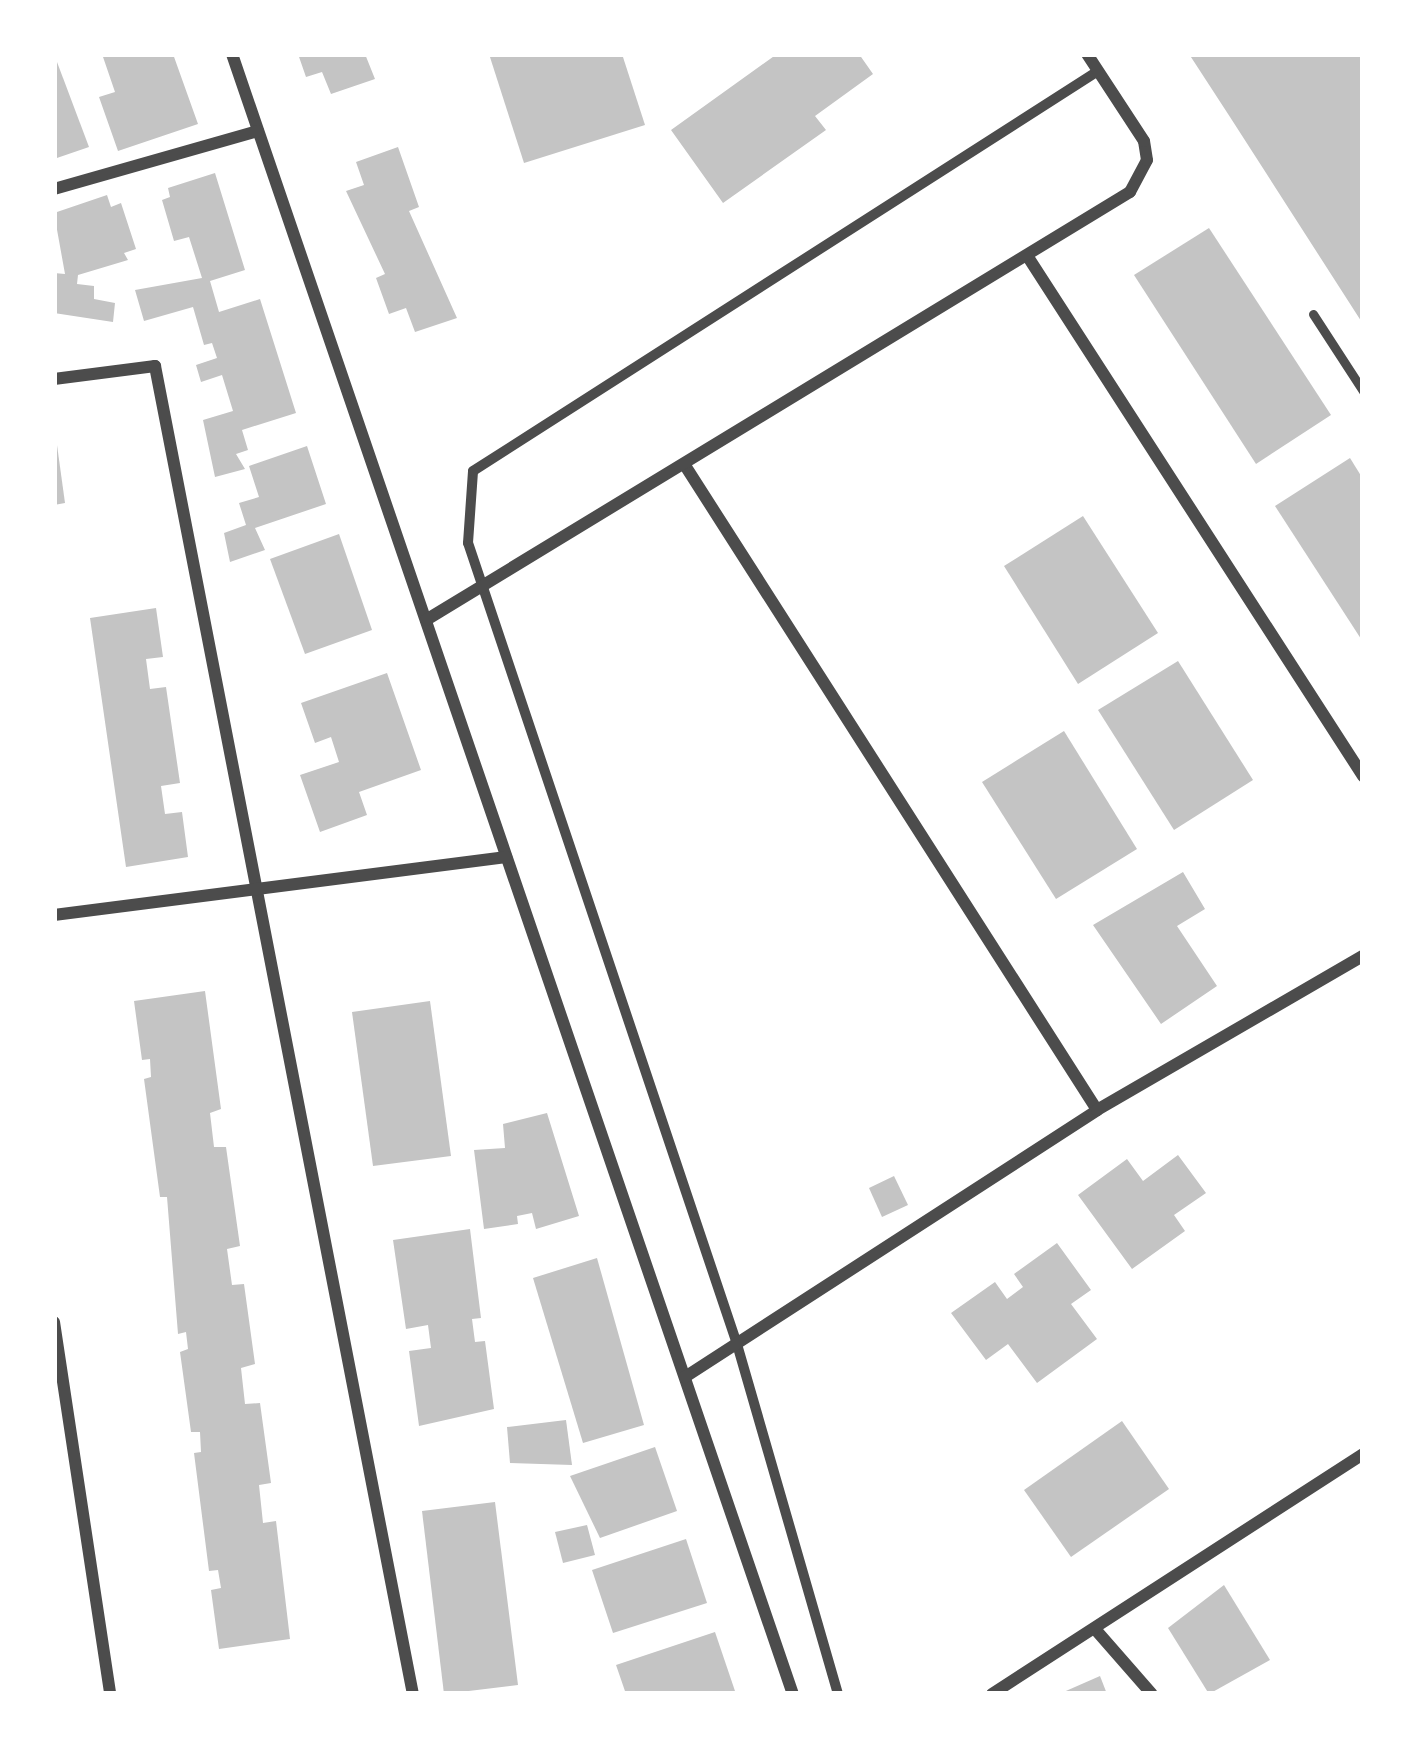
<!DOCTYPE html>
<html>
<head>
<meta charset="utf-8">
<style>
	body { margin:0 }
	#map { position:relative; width:1417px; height:1748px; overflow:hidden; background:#fff; font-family:Rubik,sans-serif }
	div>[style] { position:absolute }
	.building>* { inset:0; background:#c4c4c4 }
	.service>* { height:9px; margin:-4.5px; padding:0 4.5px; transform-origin:4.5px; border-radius:4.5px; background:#4c4c4c }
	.pedestrian>* { height:10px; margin:-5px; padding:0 5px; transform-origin:5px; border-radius:5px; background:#4c4c4c }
	.minor>* { height:12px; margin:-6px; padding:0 6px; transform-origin:6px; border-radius:6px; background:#4c4c4c }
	span { translate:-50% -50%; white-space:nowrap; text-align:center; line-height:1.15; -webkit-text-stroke:12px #fff; paint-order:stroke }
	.frame { position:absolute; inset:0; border:57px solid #fff; pointer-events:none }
</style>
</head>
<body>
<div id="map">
	<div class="building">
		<div style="clip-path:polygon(54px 54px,89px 147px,54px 159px)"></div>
		<div style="clip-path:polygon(102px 54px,173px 54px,198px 124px,118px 151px,99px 97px,115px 92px)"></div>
		<div style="clip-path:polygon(298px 54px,365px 54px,375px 79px,331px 94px,322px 72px,306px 77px)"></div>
		<div style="clip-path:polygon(489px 54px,622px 54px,645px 125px,524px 163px)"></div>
		<div style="clip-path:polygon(777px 54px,859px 54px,873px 74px,815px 116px,826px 130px,723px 203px,671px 130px)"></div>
		<div style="clip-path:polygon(1189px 54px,1363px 54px,1363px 324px,1230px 117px)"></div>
		<div style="clip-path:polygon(398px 147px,419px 207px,409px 211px,457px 318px,415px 332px,406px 308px,389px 314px,376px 278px,385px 274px,346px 191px,364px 185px,356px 162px)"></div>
		<div style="clip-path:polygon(215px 173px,245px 270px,210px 281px,219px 312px,260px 299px,296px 413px,242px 430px,248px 450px,236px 454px,245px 469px,215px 477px,203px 420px,233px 411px,222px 375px,201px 382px,196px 365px,217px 358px,212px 343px,204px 345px,193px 307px,144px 321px,135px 290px,202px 278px,189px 237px,174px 241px,162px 200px,170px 197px,168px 188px)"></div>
		<div style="clip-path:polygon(107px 195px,111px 207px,121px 203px,136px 249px,124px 253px,128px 260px,78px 275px,77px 284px,94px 286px,94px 299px,115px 303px,113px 322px,54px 313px,54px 273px,65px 274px,54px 213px)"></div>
		<div style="clip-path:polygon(1209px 228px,1331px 415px,1256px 464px,1134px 275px)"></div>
		<div style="clip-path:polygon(57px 445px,65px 503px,54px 505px,54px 446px)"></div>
		<div style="clip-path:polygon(307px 446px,326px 504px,255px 528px,265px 550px,230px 562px,224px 533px,246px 525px,239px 503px,259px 497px,249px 466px)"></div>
		<div style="clip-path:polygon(1350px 458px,1363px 479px,1363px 642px,1275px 506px)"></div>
		<div style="clip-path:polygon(1083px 516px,1158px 633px,1078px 684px,1004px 566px)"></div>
		<div style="clip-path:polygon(339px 534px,372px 630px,305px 654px,270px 559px)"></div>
		<div style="clip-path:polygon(156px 608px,163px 657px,146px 659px,150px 689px,166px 687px,180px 783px,161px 786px,165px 814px,182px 812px,188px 857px,126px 867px,90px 618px)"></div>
		<div style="clip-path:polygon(1178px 661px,1253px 780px,1174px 830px,1098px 710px)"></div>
		<div style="clip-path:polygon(387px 673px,421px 770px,359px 792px,367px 815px,320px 832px,300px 775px,339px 762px,331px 737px,315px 743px,301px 703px)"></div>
		<div style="clip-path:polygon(1064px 731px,1137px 849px,1056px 899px,982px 782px)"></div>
		<div style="clip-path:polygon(1183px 872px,1205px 909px,1177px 926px,1217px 986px,1161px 1024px,1093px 925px)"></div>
		<div style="clip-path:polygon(205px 991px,221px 1109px,210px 1113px,214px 1147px,226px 1147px,240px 1246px,227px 1249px,232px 1285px,244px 1284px,255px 1364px,241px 1368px,245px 1404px,260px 1403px,271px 1483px,259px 1485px,263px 1523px,276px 1521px,290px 1639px,219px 1649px,211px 1590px,221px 1588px,218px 1570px,209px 1571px,194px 1453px,201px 1452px,200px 1432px,191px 1432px,180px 1352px,188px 1349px,186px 1332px,178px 1334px,167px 1197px,160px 1197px,144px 1079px,151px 1077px,150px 1059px,142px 1060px,134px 1001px)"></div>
		<div style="clip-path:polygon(430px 1001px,451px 1156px,373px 1166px,352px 1012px)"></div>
		<div style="clip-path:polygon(547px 1113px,579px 1216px,536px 1229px,532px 1213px,517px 1216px,518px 1224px,484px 1229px,474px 1150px,505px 1148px,503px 1124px)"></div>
		<div style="clip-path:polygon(1178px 1155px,1206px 1193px,1174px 1215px,1185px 1231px,1132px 1269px,1078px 1195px,1127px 1159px,1143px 1181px)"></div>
		<div style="clip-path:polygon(894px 1176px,908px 1205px,882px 1217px,869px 1188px)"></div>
		<div style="clip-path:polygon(470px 1229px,481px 1318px,472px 1319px,475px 1342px,485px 1341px,494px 1409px,419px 1426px,409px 1351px,431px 1348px,428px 1325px,406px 1329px,393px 1240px)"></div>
		<div style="clip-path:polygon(1057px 1243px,1091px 1290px,1071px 1304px,1097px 1339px,1037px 1383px,1008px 1344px,986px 1360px,951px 1313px,995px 1282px,1007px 1299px,1023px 1287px,1014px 1274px)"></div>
		<div style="clip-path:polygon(597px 1258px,644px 1425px,583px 1443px,533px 1278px)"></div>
		<div style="clip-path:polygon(566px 1420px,572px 1465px,510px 1463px,507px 1427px)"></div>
		<div style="clip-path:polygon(1122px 1421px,1169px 1489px,1071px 1557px,1024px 1490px)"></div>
		<div style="clip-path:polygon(655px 1447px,677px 1511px,600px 1538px,570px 1476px)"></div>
		<div style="clip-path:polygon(495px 1502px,518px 1685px,444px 1694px,422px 1511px)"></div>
		<div style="clip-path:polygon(587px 1525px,595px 1555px,563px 1563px,555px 1532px)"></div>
		<div style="clip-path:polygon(686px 1539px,707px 1603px,613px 1633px,592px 1570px)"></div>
		<div style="clip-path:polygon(1224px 1585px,1270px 1660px,1209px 1694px,1168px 1628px)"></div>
		<div style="clip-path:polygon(715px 1632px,736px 1694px,626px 1694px,616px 1665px)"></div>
		<div style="clip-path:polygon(1100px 1676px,1107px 1694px,1059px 1694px)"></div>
	</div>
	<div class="service">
		<div style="left:1313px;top:314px;width:92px;rotate:57deg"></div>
	</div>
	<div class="pedestrian">
		<div style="left:838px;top:1694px;width:364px;rotate:-106.1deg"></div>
		<div style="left:737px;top:1344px;width:845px;rotate:-108.56deg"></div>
		<div style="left:468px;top:543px;width:72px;rotate:-86deg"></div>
		<div style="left:473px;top:471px;width:742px;rotate:-32.62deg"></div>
	</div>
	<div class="minor">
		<div style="left:232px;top:54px;width:1733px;rotate:71.12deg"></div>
		<div style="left:54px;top:189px;width:212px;rotate:-15.9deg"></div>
		<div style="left:1028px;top:257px;width:618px;rotate:57.16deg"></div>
		<div style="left:54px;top:379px;width:102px;rotate:-7.3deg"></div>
		<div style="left:155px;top:366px;width:1353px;rotate:79.01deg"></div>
		<div style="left:686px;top:467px;width:763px;rotate:57.41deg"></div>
		<div style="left:426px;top:620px;width:824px;rotate:-31.3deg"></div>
		<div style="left:1130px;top:192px;width:36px;rotate:-62deg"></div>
		<div style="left:1147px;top:160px;width:19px;rotate:-99deg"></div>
		<div style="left:1144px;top:141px;width:104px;rotate:-123.2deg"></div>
		<div style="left:54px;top:915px;width:456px;rotate:-7.3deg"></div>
		<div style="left:54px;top:1322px;width:376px;rotate:81.4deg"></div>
		<div style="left:685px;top:1377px;width:491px;rotate:-32.9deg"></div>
		<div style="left:1097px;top:1110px;width:307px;rotate:-30.1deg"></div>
		<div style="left:1095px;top:1629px;width:86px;rotate:48.8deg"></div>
		<div style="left:992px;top:1694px;width:442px;rotate:-32.9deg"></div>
	</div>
	<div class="frame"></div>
</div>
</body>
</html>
